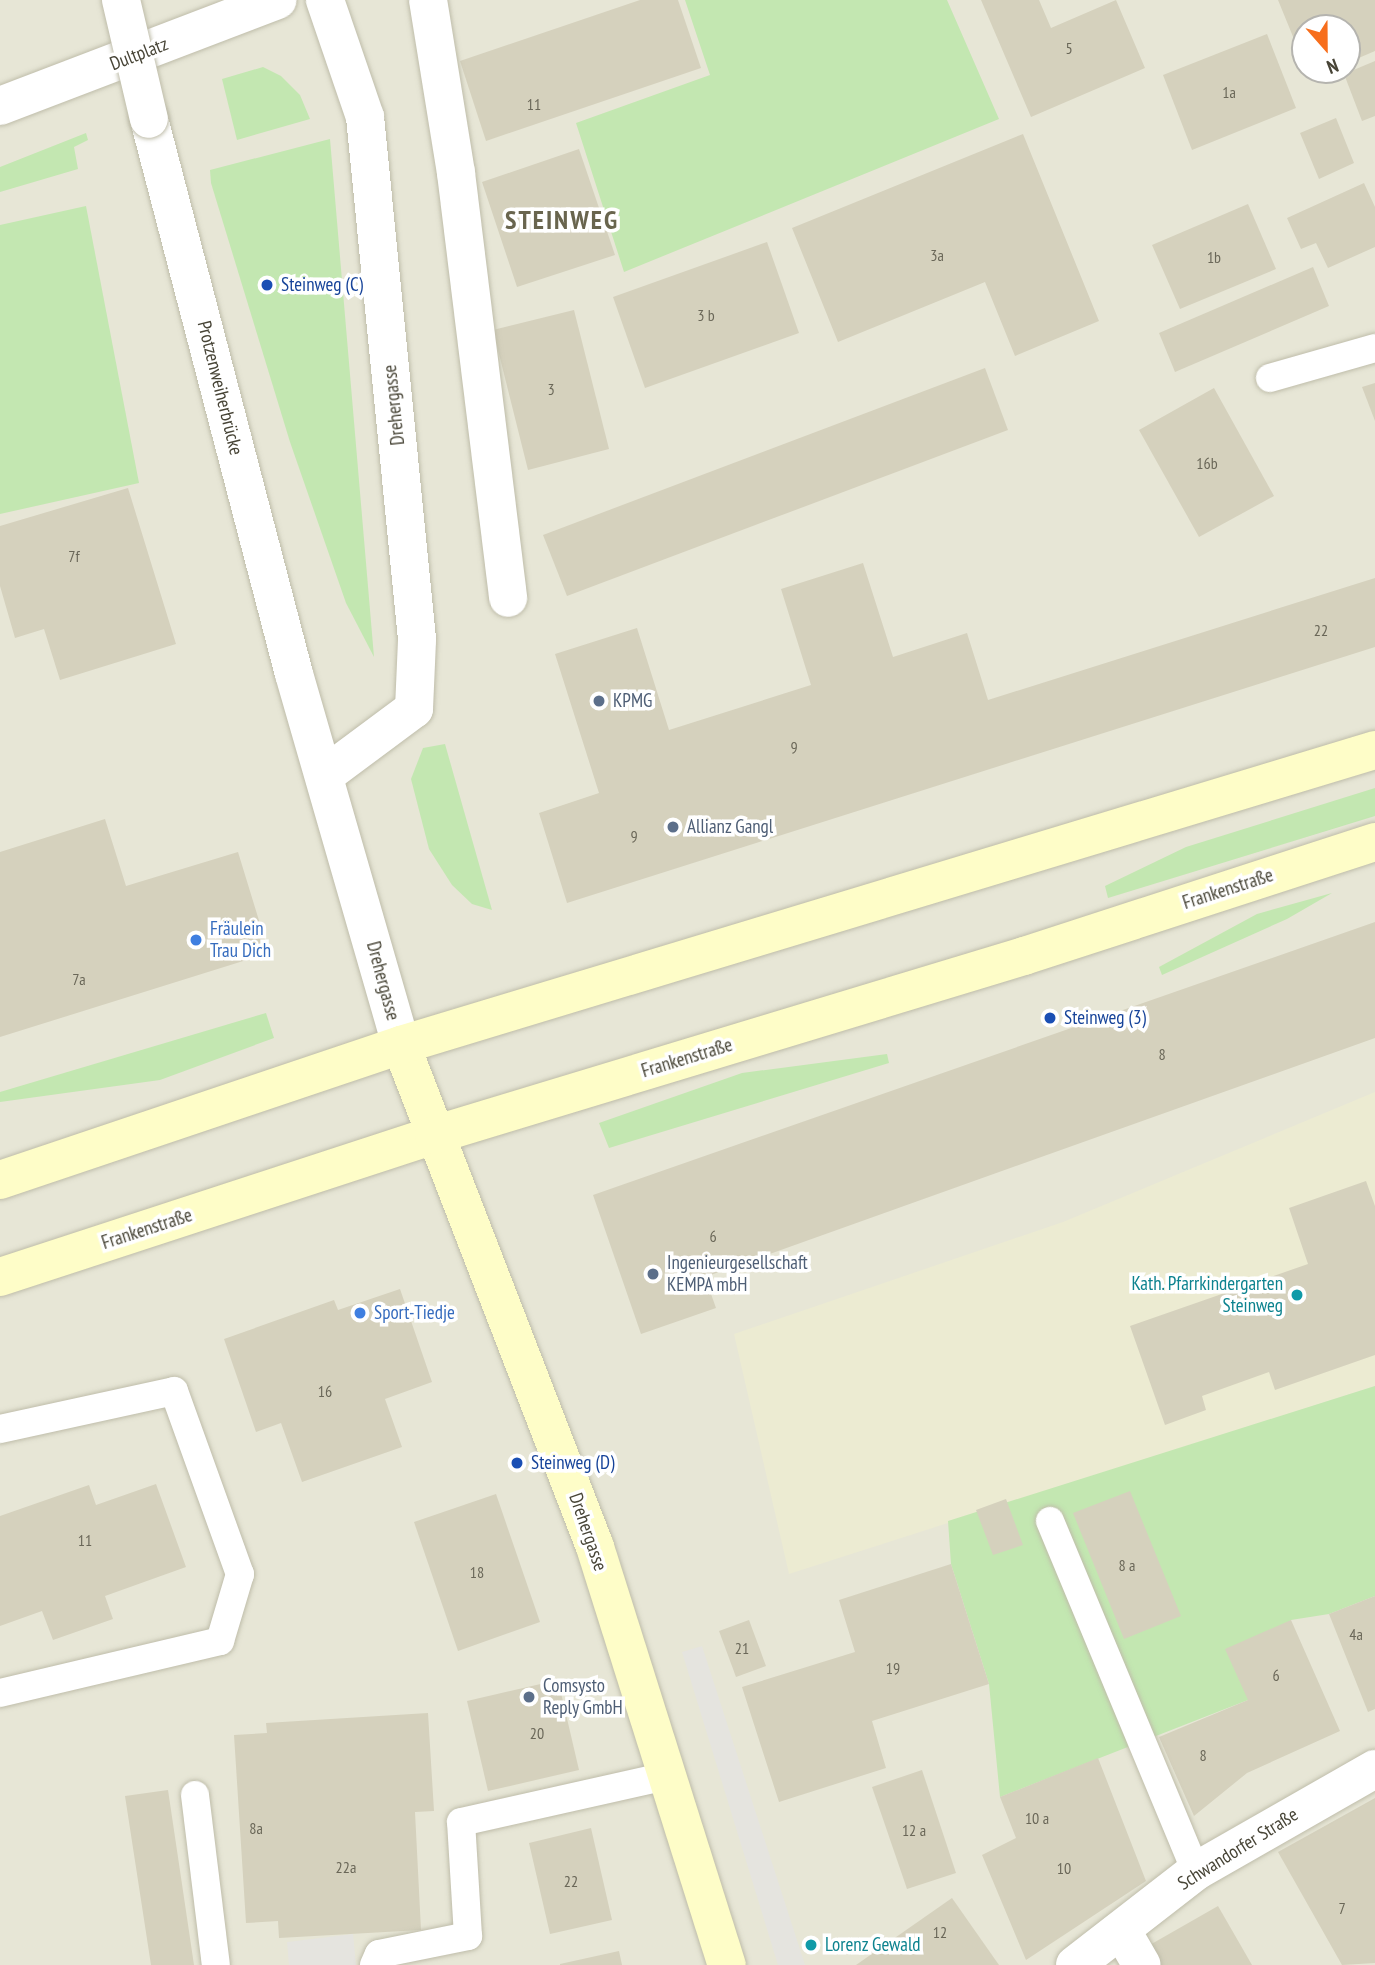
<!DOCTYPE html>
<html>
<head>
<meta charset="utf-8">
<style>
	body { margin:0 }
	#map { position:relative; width:1375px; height:1965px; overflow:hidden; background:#f4f3e8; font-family:"PT Sans Narrow",sans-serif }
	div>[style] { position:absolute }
	.residential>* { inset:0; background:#e7e6d6 }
	.education>* { inset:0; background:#ecebd2 }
	.green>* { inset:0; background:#c3e7b1 }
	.parking>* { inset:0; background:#e5e4df }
	.building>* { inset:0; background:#d5d1bd }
	.roads { filter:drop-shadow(0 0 2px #bfbdaa) drop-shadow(0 0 2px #bfbdaa) }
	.lane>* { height:28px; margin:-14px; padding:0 14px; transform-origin:14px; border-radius:14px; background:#fff }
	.street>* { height:38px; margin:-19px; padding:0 19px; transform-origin:19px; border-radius:19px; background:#fff }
	.secondary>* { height:38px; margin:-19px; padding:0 19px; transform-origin:19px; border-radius:19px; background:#fefdc8 }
	.bridges { filter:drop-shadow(0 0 2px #bfbdaa) drop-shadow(0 0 2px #bfbdaa) }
	.street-bridge>* { height:38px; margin:-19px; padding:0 19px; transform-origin:19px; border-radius:19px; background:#fff }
	.dots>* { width:19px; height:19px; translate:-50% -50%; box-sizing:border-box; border:4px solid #fff; border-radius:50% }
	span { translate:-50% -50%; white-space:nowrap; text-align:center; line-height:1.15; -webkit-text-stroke:7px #fff; paint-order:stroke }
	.number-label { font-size:16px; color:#6a6758 }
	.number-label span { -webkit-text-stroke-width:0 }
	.street-label { font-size:19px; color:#474436 }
	.transit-label { font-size:19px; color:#164399 }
	.left { translate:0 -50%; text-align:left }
	.service-label { font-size:19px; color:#4e5e75 }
	.shop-label { font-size:19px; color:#366cbe }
	.culture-label { font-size:19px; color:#0d838f }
	.right { translate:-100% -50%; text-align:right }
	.district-label { font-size:26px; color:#69654e; font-weight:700; letter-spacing:2px }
	.north { position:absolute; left:1291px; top:14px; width:70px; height:70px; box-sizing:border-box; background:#fff; border:2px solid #b5b4af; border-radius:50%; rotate:159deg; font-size:19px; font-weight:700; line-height:28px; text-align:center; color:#474436 }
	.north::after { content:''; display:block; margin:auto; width:24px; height:32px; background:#f76e1c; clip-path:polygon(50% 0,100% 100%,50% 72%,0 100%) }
</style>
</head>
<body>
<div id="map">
	<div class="residential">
		<div style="clip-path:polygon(evenodd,0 0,1375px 0,1375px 1965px,0 1965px,0 0,1305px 28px,1347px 28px,1347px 70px,1305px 70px,1305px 28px)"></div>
	</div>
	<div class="education">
		<div style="clip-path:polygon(1375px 1092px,1375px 1386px,789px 1574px,734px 1334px,1063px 1222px)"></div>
	</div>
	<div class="green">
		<div style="clip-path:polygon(685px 0,947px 0,999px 119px,624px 272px,576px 123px,710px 75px)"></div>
		<div style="clip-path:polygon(263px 67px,281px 76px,300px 95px,310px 119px,237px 140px,222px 79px)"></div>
		<div style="clip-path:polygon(86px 133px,88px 140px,74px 147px,78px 169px,0 192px,0 167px)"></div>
		<div style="clip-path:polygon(330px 139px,374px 657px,346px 603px,290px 442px,211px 183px,210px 170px)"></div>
		<div style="clip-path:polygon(86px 206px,139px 483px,0 514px,0 225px)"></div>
		<div style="clip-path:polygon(445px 744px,492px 910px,472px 904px,452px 885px,429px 849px,411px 779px,423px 748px)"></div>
		<div style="clip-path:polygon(1375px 788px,1375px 816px,1108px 898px,1105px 886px,1186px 847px)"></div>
		<div style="clip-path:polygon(1332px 893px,1287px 919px,1162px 975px,1159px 967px,1257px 914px)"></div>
		<div style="clip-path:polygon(266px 1013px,274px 1038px,160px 1080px,0 1102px,0 1092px)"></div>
		<div style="clip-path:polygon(887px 1054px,889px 1063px,609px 1148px,599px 1123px,742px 1073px)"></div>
		<div style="clip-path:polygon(1375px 1386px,1375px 1596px,1329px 1614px,1291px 1620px,1248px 1700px,1000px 1797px,989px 1684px,951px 1564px,948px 1521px)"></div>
	</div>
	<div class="parking">
		<div style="clip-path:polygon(702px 1646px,805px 1965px,778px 1965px,682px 1652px)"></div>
		<div style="clip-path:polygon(353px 1934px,356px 1965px,289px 1965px,287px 1942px)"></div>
	</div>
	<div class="building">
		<div style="clip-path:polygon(640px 0,678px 0,701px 68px,486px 141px,460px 61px)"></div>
		<div style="clip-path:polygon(981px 0,1039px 0,1051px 28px,1116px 0,1145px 68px,1031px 117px)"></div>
		<div style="clip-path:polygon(1278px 0,1375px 0,1375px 51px,1347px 63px,1347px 28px,1305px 28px,1305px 66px)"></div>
		<div style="clip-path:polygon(1267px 34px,1296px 108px,1192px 150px,1163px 75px)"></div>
		<div style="clip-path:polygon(1375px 61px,1375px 116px,1362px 121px,1344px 74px)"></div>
		<div style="clip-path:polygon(1336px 118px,1354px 163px,1319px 179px,1300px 133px)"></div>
		<div style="clip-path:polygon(1023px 134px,1099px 321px,1015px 356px,985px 282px,838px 342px,792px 228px)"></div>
		<div style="clip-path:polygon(579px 149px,615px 255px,517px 287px,482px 182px)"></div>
		<div style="clip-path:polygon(1364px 183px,1375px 207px,1375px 247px,1328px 268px,1316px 243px,1301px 249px,1287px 218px)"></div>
		<div style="clip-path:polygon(1248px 204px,1276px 269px,1180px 309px,1152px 245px)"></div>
		<div style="clip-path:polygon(767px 242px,799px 333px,645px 388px,613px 297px)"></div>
		<div style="clip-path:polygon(1313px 267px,1329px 306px,1175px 372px,1159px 333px)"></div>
		<div style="clip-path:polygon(574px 310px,609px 449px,528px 470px,493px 330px)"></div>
		<div style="clip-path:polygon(985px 368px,1008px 430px,567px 596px,543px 535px)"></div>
		<div style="clip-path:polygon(1375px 383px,1375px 421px,1362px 387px)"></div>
		<div style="clip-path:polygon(1214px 388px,1274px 496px,1199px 537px,1139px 430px)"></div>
		<div style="clip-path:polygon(128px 488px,176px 644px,60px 680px,44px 629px,15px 638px,0 586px,0 526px)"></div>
		<div style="clip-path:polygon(863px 563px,893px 657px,967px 633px,988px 700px,1375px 578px,1375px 647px,567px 903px,539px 813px,599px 793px,555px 654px,637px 628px,669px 730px,811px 685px,781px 589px)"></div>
		<div style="clip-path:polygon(105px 819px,126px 886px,238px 852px,269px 953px,0 1037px,0 852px)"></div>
		<div style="clip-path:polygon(1375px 922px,1375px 1038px,705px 1277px,716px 1308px,641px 1334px,593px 1195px)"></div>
		<div style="clip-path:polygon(1366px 1181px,1375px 1206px,1375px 1355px,1275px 1390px,1269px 1372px,1202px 1396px,1206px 1410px,1165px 1425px,1130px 1326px,1308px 1264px,1289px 1208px)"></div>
		<div style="clip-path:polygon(400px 1289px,432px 1382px,385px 1399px,402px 1447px,302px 1482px,281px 1423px,256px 1432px,224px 1339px,334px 1300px,338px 1310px)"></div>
		<div style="clip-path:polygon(156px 1484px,186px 1567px,105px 1596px,113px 1619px,53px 1640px,42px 1611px,0 1626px,0 1516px,89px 1485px,96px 1505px)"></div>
		<div style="clip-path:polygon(1130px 1491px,1181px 1616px,1124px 1639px,1073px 1513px)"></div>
		<div style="clip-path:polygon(496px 1494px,540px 1622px,458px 1651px,414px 1522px)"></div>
		<div style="clip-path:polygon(1006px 1499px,1023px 1545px,993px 1555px,976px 1510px)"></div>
		<div style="clip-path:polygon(951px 1564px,989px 1684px,872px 1721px,886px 1768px,779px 1802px,742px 1687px,855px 1652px,839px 1600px)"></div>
		<div style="clip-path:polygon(1375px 1596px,1375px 1709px,1368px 1712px,1329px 1614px)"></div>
		<div style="clip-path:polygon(749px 1620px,766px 1666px,736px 1677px,719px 1631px)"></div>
		<div style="clip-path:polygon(1291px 1620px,1340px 1731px,1247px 1773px,1194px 1816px,1159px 1737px,1248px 1700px,1225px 1649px)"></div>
		<div style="clip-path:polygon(558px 1680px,579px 1770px,488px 1791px,467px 1701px)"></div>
		<div style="clip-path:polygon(428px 1713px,434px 1811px,415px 1812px,421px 1930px,279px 1938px,278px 1921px,246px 1923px,234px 1735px,267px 1733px,266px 1723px)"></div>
		<div style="clip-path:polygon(1098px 1758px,1146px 1881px,1026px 1960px,982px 1855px,1016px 1838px,1000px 1797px)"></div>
		<div style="clip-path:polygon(922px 1770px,956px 1873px,907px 1889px,872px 1787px)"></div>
		<div style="clip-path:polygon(168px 1790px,194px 1965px,151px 1965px,125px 1796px)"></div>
		<div style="clip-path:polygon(1375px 1798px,1375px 1963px,1342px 1965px,1278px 1852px)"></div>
		<div style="clip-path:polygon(591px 1828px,612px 1920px,550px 1934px,529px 1843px)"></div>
		<div style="clip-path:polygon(952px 1898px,999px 1965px,856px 1965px)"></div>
		<div style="clip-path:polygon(1218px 1906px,1252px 1965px,1159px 1965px,1148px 1946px)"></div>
		<div style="clip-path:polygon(619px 1951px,622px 1965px,560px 1965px,560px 1964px)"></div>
	</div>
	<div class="roads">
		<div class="lane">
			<div style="left:1270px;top:378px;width:109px;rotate:-15.9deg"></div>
			<div style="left:0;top:1429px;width:178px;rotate:-12.3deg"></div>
			<div style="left:174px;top:1391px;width:195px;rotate:70.2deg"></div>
			<div style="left:240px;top:1574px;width:70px;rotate:106.6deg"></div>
			<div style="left:220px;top:1641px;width:226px;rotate:166.7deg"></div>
			<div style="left:1050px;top:1521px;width:379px;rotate:67.4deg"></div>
			<div style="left:195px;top:1795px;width:171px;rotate:83deg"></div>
			<div style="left:374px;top:1965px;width:12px;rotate:-66deg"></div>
			<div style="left:379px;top:1954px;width:91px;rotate:-11.4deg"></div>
			<div style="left:468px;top:1936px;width:114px;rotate:-93.5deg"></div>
			<div style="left:461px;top:1822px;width:211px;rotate:-12.6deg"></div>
		</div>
		<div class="street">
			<div style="left:428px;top:0;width:175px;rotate:80.8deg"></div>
			<div style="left:456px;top:173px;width:428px;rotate:83deg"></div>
			<div style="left:0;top:106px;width:297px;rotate:-20.9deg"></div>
			<div style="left:149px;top:119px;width:574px;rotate:75.36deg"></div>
			<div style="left:294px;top:674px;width:386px;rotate:73.9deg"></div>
			<div style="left:325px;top:775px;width:111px;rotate:-36.6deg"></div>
			<div style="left:414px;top:709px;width:70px;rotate:-87.5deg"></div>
			<div style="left:417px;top:639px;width:525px;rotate:-95.69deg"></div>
			<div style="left:365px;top:117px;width:124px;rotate:-108.9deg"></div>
			<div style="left:1122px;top:1931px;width:39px;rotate:60deg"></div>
			<div style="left:1075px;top:1965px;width:153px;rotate:-37.8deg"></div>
			<div style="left:1196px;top:1871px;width:206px;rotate:-29.7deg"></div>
		</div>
		<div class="secondary">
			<div style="left:401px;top:1045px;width:538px;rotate:68.87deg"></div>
			<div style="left:595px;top:1547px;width:438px;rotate:72.5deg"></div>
			<div style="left:0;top:1180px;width:423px;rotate:-18.6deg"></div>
			<div style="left:401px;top:1045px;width:1018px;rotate:-16.85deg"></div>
			<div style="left:0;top:1277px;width:457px;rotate:-18.1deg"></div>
			<div style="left:434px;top:1135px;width:617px;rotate:-16.88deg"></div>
			<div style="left:1024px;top:956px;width:369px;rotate:-18deg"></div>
		</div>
	</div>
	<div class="bridges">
		<div class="street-bridge">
			<div style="left:121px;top:0;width:122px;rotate:76.8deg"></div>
		</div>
	</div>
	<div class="dots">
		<div style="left:267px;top:285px;background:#1a4fb4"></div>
		<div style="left:599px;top:701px;background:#5c6f8a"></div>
		<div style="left:673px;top:827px;background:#5c6f8a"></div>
		<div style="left:196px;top:940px;background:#3f7fe0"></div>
		<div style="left:1050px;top:1018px;background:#1a4fb4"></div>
		<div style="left:653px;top:1274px;background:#5c6f8a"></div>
		<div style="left:1297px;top:1295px;background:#0f9aa8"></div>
		<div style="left:360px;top:1313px;background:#3f7fe0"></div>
		<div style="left:517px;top:1463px;background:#1a4fb4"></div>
		<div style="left:529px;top:1697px;background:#5c6f8a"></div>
		<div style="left:811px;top:1945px;background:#0f9aa8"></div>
	</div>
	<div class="number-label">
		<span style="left:1069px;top:48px">5</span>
		<span style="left:1229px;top:92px">1a</span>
		<span style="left:534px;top:104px">11</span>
		<span style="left:937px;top:255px">3a</span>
		<span style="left:1214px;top:257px">1b</span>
		<span style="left:706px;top:315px">3 b</span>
		<span style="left:551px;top:389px">3</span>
		<span style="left:1207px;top:463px">16b</span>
		<span style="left:74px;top:556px">7f</span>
		<span style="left:1321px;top:630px">22</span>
		<span style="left:794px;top:747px">9</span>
		<span style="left:634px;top:836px">9</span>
		<span style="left:79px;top:979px">7a</span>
		<span style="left:1162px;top:1054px">8</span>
		<span style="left:713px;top:1236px">6</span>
		<span style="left:325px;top:1391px">16</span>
		<span style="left:85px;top:1540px">11</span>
		<span style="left:1127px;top:1565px">8 a</span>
		<span style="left:477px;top:1572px">18</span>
		<span style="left:1356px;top:1634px">4a</span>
		<span style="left:742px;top:1648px">21</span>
		<span style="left:893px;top:1668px">19</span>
		<span style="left:1276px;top:1675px">6</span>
		<span style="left:537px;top:1733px">20</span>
		<span style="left:1203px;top:1755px">8</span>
		<span style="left:1037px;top:1818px">10 a</span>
		<span style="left:256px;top:1828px">8a</span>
		<span style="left:914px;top:1830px">12 a</span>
		<span style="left:346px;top:1867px">22a</span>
		<span style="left:1064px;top:1868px">10</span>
		<span style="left:571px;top:1881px">22</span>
		<span style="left:1342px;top:1908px">7</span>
		<span style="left:940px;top:1932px">12</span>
	</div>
	<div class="street-label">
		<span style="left:139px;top:54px;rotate:-21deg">Dultplatz</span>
		<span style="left:220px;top:388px;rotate:76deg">Protzenweiherbrücke</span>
		<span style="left:394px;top:405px;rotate:-96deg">Drehergasse</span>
		<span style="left:1228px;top:889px;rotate:-18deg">Frankenstraße</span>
		<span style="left:383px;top:981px;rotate:75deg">Drehergasse</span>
		<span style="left:687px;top:1058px;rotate:-17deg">Frankenstraße</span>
		<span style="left:147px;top:1229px;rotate:-18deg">Frankenstraße</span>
		<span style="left:588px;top:1532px;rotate:71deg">Drehergasse</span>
		<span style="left:1238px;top:1849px;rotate:-32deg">Schwandorfer Straße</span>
	</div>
	<div class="transit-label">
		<span class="left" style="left:281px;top:285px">Steinweg (C)</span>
		<span class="left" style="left:1064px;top:1018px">Steinweg (3)</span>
		<span class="left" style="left:531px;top:1463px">Steinweg (D)</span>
	</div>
	<div class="service-label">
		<span class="left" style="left:613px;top:701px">KPMG</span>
		<span class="left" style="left:687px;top:827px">Allianz Gangl</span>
		<span class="left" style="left:667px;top:1274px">Ingenieurgesellschaft<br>KEMPA mbH</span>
		<span class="left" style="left:543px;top:1697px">Comsysto<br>Reply GmbH</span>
	</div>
	<div class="shop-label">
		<span class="left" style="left:210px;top:940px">Fräulein<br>Trau Dich</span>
		<span class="left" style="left:374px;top:1313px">Sport-Tiedje</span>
	</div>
	<div class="culture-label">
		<span class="right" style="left:1283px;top:1295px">Kath. Pfarrkindergarten<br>Steinweg</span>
		<span class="left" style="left:825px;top:1945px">Lorenz Gewald</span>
	</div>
	<div class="district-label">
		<span style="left:562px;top:220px">STEINWEG</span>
	</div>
	<div class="north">N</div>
</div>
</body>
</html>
